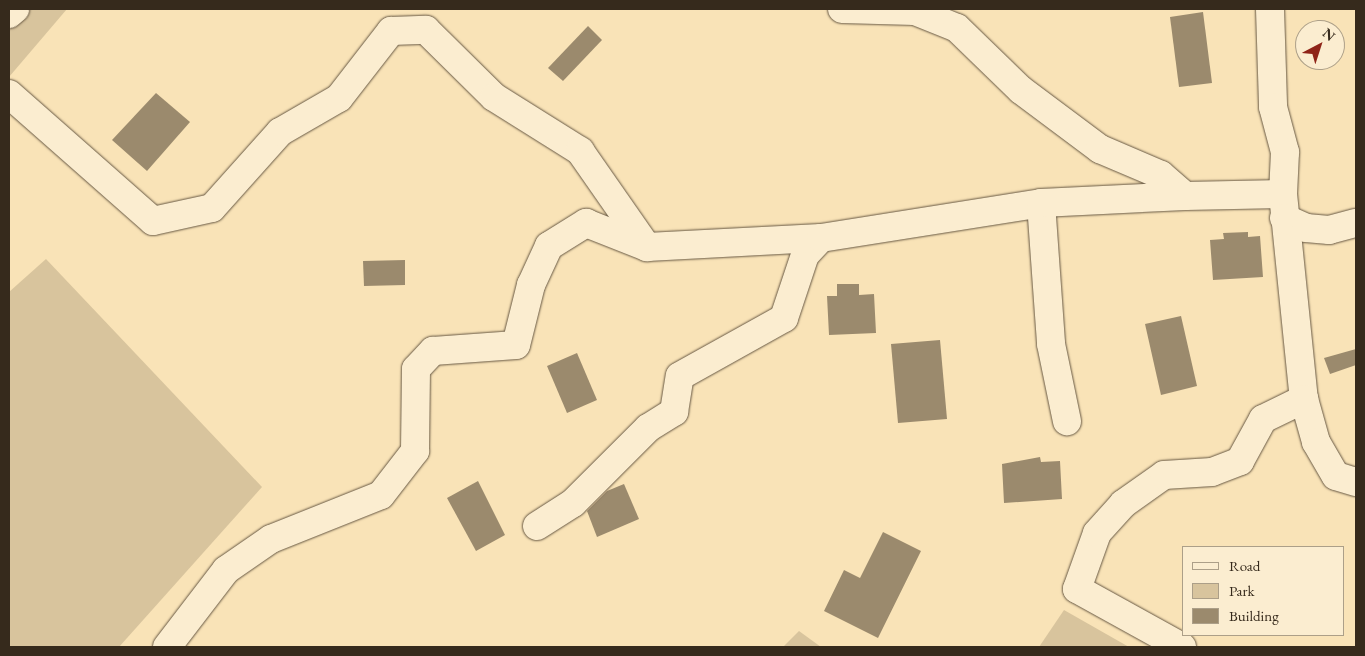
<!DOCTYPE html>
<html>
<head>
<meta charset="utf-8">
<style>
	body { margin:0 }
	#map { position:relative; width:1365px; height:656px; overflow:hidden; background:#f9e3b7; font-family:"EB Garamond",serif }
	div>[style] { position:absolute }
	.green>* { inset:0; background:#d8c49d }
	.building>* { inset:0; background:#9b8a6d }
	.roads { filter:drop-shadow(0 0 1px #675843) drop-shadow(0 0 1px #675843) }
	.minor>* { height:28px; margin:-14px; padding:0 14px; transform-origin:14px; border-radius:14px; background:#fbedd0 }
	span { translate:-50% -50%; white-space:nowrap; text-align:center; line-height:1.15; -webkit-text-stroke:4px #fbedd0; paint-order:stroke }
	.frame { position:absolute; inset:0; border:10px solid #362a1c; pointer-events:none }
	.legend { position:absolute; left:1182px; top:546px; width:162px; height:90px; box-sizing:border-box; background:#fbedd0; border:1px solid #ac9f88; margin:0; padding:6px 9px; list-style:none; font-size:15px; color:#362a1c }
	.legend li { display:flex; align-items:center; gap:10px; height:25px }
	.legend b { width:25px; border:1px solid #ac9f88 }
	.north { position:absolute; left:1295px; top:20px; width:50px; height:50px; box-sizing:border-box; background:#fbedd0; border:1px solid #ac9f88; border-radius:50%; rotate:40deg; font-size:14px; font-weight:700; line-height:20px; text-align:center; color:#362a1c }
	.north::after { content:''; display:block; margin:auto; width:18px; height:22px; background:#8f2418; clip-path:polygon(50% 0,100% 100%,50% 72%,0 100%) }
</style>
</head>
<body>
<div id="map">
	<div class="green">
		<div style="clip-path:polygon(9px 9px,67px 9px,9px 77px)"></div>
		<div style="clip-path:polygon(46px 259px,262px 487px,119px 647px,9px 647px,9px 292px)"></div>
		<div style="clip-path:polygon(1064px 610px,1129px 647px,1039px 647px)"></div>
		<div style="clip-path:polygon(799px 631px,821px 647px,783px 647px)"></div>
	</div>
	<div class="building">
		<div style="clip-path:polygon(1203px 12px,1212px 83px,1179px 87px,1170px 17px)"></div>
		<div style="clip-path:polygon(588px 26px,602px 40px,563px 81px,548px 68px)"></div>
		<div style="clip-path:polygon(156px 93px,190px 122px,147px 171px,112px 140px)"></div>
		<div style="clip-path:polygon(1248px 232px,1248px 237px,1260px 236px,1263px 277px,1213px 280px,1210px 240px,1224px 239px,1223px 233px)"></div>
		<div style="clip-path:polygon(405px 260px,405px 285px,364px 286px,363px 261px)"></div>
		<div style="clip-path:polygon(837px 284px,859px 284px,859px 295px,874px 294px,876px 333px,829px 335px,827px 296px,837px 296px)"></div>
		<div style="clip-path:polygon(1181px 316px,1197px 386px,1161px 395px,1145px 324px)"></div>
		<div style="clip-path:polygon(940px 340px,947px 419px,898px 423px,891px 344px)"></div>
		<div style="clip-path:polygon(1356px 349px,1356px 365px,1330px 374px,1324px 358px)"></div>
		<div style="clip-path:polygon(577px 353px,597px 400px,567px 413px,547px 366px)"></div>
		<div style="clip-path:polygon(1040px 457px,1041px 462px,1060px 461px,1062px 499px,1004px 503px,1002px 464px)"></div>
		<div style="clip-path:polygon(478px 481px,505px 535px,476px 551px,447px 498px)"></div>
		<div style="clip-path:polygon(624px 484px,639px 519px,597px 537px,587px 511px,607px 491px)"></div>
		<div style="clip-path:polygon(883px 532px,921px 551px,878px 638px,824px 611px,844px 570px,860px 578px)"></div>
	</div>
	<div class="roads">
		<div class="minor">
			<div style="left:842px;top:9px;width:73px;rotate:1.6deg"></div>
			<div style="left:915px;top:11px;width:45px;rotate:22deg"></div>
			<div style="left:957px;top:28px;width:89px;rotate:44.1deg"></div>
			<div style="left:1021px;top:90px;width:99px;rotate:36.8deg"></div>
			<div style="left:1100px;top:149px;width:66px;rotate:23.1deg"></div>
			<div style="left:1161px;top:175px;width:32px;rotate:41deg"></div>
			<div style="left:1185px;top:196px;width:98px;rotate:-1.2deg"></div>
			<div style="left:1270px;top:9px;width:98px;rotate:88.2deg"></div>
			<div style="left:1273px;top:107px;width:47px;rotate:75.1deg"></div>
			<div style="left:1285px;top:152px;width:42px;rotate:92.7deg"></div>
			<div style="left:1283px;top:194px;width:206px;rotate:84.2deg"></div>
			<div style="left:9px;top:14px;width:8px;rotate:-40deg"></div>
			<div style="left:9px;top:94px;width:192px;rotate:41.4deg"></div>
			<div style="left:153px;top:221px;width:60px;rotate:-12.4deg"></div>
			<div style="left:212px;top:208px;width:102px;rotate:-48.2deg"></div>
			<div style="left:280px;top:132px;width:68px;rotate:-30deg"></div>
			<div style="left:339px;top:98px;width:85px;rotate:-52.2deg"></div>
			<div style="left:391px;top:31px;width:35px;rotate:-2deg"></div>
			<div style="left:426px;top:30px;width:95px;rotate:44.6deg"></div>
			<div style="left:494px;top:97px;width:102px;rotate:32.1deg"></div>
			<div style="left:580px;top:151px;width:117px;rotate:55.1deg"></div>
			<div style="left:1041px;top:203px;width:141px;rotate:85.9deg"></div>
			<div style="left:1051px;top:344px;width:79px;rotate:78.3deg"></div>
			<div style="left:1284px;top:218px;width:24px;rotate:24deg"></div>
			<div style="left:1306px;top:228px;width:23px;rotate:5deg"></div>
			<div style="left:1329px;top:230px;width:28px;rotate:-15deg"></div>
			<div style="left:537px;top:526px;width:43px;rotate:-32.6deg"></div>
			<div style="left:573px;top:503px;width:106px;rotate:-45deg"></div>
			<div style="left:648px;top:428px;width:31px;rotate:-32deg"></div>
			<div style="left:674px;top:412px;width:36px;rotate:-81deg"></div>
			<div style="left:680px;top:376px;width:119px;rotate:-29.1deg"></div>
			<div style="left:784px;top:318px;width:66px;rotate:-71.6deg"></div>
			<div style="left:805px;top:255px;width:23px;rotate:-47deg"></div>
			<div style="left:167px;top:647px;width:97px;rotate:-52.5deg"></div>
			<div style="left:226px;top:570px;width:55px;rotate:-34.6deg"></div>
			<div style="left:271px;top:539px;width:118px;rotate:-21.8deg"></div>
			<div style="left:381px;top:495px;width:56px;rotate:-52.3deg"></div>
			<div style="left:415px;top:451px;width:82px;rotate:-89.3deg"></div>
			<div style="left:416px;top:369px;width:25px;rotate:-47deg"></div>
			<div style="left:433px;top:351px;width:83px;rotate:-4.1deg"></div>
			<div style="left:516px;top:345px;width:62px;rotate:-76deg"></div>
			<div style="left:531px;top:285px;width:43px;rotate:-65.2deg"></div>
			<div style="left:549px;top:246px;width:44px;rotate:-31.9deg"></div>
			<div style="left:586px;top:223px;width:66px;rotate:21.5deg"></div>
			<div style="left:647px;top:247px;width:174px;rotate:-3deg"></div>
			<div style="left:821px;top:238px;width:223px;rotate:-9deg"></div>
			<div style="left:1041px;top:203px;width:144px;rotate:-2.8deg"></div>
			<div style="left:1182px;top:647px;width:120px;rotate:-151.1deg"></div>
			<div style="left:1077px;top:589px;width:59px;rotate:-70.3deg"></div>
			<div style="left:1097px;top:533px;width:39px;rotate:-48deg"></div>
			<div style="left:1123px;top:504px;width:50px;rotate:-35.3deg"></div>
			<div style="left:1164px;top:475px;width:48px;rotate:-3.6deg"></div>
			<div style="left:1212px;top:472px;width:30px;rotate:-21deg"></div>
			<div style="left:1240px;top:461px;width:48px;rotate:-61.3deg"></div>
			<div style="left:1263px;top:419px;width:46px;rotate:-26deg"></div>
			<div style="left:1304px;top:399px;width:45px;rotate:74.4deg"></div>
			<div style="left:1316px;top:442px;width:39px;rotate:60deg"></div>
			<div style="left:1336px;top:476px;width:21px;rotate:17deg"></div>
		</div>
	</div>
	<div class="frame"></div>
	<ul class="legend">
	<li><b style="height:6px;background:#fbedd0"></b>Road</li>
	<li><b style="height:14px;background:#d8c49d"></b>Park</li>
	<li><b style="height:14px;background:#9b8a6d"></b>Building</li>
	</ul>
	<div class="north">N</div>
</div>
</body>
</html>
